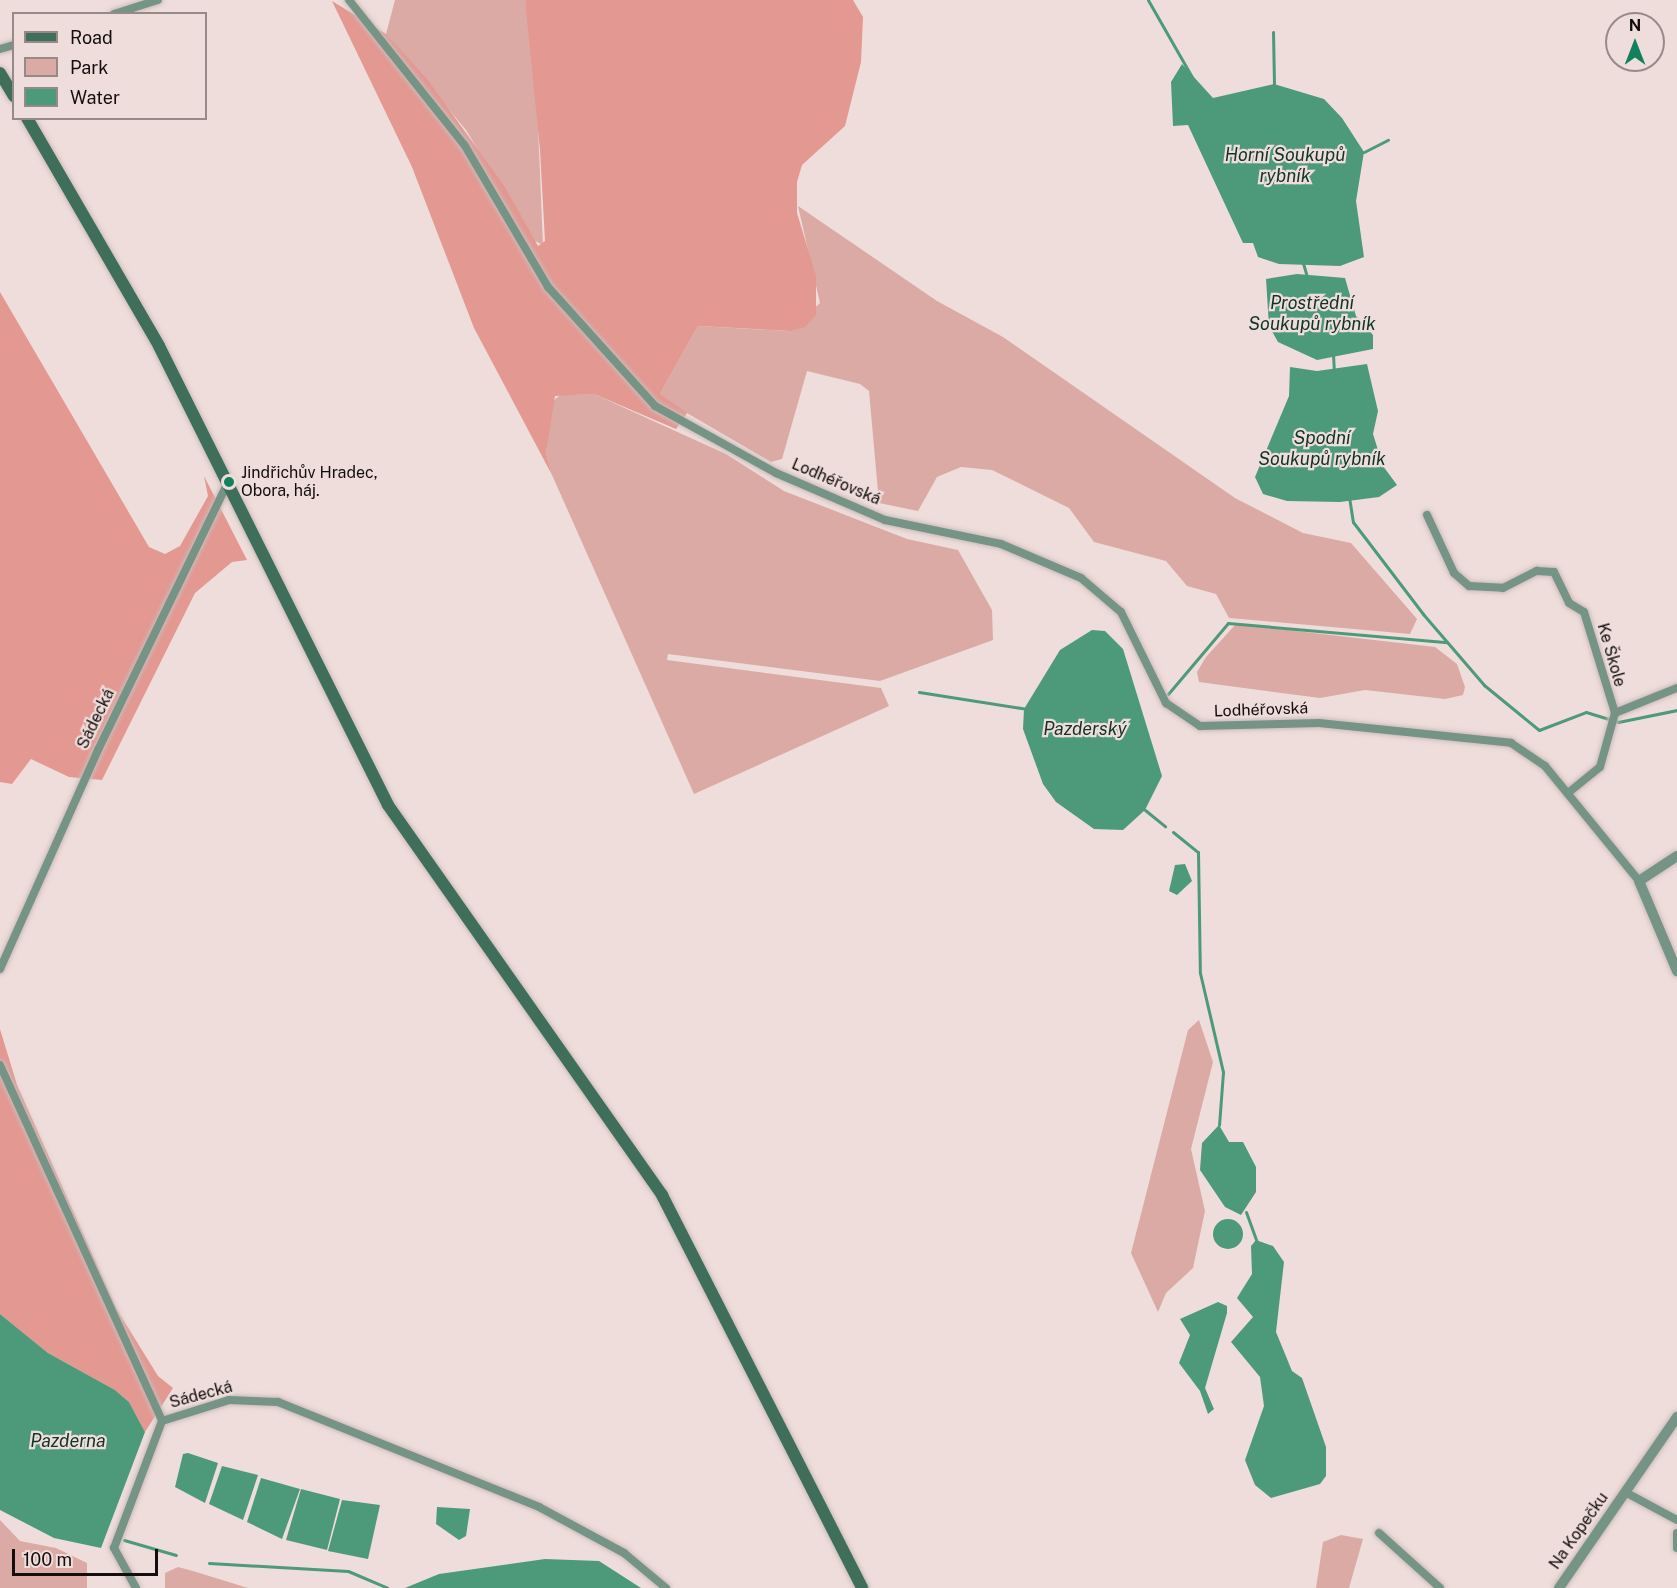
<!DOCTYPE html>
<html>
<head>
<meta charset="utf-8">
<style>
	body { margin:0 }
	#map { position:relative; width:1677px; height:1588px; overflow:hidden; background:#eedddb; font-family:"Public Sans",sans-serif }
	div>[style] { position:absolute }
	.green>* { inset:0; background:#dcaaa4 }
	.forest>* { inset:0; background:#e39892 }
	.water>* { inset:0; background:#4d9a7a }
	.round { border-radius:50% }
	.stream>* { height:3px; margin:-1.5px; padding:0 1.5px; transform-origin:1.5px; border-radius:1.5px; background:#4d9a7a }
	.roads { filter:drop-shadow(0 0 2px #cbbcba) drop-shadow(0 0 2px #cbbcba) }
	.minor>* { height:8px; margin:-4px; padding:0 4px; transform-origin:4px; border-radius:4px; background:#759485 }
	.tertiary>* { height:10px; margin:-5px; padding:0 5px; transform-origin:5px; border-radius:5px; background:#759485 }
	.secondary>* { height:12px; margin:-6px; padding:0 6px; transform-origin:6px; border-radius:6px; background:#3f6f5a }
	.dots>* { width:16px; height:16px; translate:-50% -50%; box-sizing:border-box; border:3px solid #eedddb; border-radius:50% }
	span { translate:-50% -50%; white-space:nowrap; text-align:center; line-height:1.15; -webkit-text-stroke:4.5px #eedddb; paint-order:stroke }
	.poi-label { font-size:16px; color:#130e0d }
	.left { translate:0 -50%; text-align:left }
	.street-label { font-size:16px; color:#130e0d }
	.water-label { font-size:18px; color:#103426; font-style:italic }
	.legend { position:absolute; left:12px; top:12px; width:195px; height:108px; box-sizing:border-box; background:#eedddb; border:2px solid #968a89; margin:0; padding:8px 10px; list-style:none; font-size:18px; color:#130e0d }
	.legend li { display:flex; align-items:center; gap:12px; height:30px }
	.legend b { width:30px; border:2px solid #968a89 }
	.north { position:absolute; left:1605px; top:12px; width:60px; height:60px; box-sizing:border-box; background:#eedddb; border:2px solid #968a89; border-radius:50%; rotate:0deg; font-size:16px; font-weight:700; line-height:24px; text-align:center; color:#130e0d }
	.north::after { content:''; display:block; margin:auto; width:21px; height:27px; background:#12805c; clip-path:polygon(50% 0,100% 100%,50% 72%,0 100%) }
	.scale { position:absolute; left:12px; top:1549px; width:146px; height:27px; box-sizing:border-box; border:3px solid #130e0d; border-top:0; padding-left:8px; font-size:18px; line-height:21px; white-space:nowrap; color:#130e0d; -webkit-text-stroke:4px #eedddb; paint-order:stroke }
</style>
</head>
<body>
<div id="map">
	<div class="green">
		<div style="clip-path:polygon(395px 0,525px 0,536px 79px,543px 245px,533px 240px,466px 130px,386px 34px)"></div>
		<div style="clip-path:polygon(798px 206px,937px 301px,1003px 337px,1235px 498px,1303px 533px,1351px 543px,1417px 619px,1410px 634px,1229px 618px,1216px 594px,1187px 586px,1166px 561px,1094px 542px,1069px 508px,992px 470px,961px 467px,937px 477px,918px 511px,879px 503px,869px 391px,860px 384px,807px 371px,782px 459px,771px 462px,663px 399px,660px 394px,698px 326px,789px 331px,820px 303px)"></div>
		<div style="clip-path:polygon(594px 394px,726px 454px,784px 491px,907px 539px,958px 550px,992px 610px,993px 640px,880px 681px,668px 654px,667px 660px,881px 688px,889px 706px,694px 794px,552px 475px,546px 453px,552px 402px,560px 395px)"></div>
		<div style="clip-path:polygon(1236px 624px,1435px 647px,1457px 664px,1465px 687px,1463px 695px,1445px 699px,1365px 690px,1320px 698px,1199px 682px,1197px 672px,1206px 657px)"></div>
		<div style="clip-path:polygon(1199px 1020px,1213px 1062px,1191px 1149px,1205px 1211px,1193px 1268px,1166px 1293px,1158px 1312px,1131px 1253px,1188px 1030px)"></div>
		<div style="clip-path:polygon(0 1520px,20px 1541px,56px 1548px,87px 1563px,87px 1588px,0 1588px)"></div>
		<div style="clip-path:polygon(1341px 1535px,1363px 1539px,1349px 1588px,1316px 1588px,1323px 1542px)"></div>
		<div style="clip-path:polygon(178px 1567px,193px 1571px,248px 1588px,165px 1588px,165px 1573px)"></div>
	</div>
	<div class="forest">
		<div style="clip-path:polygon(525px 0,853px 0,863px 17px,861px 62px,845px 126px,802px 165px,797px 182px,797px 213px,816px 276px,816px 315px,805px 327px,790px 331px,698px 326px,660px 394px,687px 413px,676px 429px,594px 394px,555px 396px,546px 453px,552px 475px,474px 328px,412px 167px,332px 1px,386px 34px,427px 79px,505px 187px,538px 246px,545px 241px,540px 150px)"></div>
		<div style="clip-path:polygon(0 292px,149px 547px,165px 554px,180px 546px,208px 496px,204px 476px,247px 560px,232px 562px,195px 593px,102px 780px,69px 777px,31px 759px,12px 784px,0 782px)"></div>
		<div style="clip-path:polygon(0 1029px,17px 1085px,117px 1310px,158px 1376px,173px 1388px,145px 1432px,129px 1402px,115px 1390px,48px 1353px,0 1314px)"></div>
	</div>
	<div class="water">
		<div style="clip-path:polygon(1182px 64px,1213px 98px,1274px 84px,1324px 99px,1342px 118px,1364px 152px,1356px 201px,1364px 257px,1340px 266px,1279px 264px,1258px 257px,1253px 243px,1243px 243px,1188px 125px,1173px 126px,1171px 82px)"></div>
		<div style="clip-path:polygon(1297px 274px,1345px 278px,1356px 316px,1373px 335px,1373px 349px,1317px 360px,1278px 342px,1269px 326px,1266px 279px)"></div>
		<div style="clip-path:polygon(1367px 364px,1378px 411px,1373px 434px,1383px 466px,1397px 485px,1379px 497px,1340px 502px,1287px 501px,1263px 494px,1255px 477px,1289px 396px,1290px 367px,1317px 371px)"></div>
		<div style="clip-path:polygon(1092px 630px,1105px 631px,1123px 649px,1162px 776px,1145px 810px,1123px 830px,1094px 829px,1056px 802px,1043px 784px,1023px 729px,1024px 709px,1060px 650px)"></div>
		<div style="clip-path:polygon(1185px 864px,1192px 881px,1177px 895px,1169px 891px,1175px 865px)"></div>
		<div style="clip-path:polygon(1219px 1125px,1229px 1142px,1243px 1142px,1256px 1167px,1256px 1192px,1241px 1215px,1225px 1207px,1200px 1170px,1202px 1143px)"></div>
		<div class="round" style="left:1213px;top:1219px;width:30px;height:30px"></div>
		<div style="clip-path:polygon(1256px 1240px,1273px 1246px,1284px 1262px,1276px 1332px,1292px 1371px,1302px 1378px,1326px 1447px,1326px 1476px,1320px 1484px,1271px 1498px,1255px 1485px,1245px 1460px,1264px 1406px,1260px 1377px,1231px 1342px,1253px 1317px,1237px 1298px,1252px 1274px,1251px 1246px)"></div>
		<div style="clip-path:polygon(1218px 1302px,1227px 1306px,1227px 1313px,1205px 1388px,1214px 1409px,1208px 1414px,1200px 1391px,1179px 1363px,1190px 1335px,1180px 1319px)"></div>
		<div style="clip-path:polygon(0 1314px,48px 1353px,115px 1390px,129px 1402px,145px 1432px,101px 1548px,54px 1538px,0 1510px)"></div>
		<div style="clip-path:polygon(188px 1453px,218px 1463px,205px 1503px,175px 1487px,183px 1454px)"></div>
		<div style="clip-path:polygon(222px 1466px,258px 1475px,243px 1520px,209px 1504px)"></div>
		<div style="clip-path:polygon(261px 1478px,300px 1489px,282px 1539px,247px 1522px)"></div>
		<div style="clip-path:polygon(301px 1489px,340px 1499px,327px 1550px,286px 1540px)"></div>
		<div style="clip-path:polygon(342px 1500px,380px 1505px,368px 1559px,328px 1551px)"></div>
		<div style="clip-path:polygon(437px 1507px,470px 1509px,466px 1536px,459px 1540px,436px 1524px)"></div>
		<div style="clip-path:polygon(545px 1559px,599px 1561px,641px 1588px,405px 1588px,439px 1574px)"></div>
	</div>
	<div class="stream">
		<div style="left:1148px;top:0;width:89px;rotate:60.3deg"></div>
		<div style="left:1273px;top:32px;width:52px;rotate:88.9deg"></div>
		<div style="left:1364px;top:152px;width:27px;rotate:-27deg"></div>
		<div style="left:1303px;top:263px;width:15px;rotate:74deg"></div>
		<div style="left:1333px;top:354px;width:17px;rotate:87deg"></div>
		<div style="left:1349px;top:497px;width:25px;rotate:81deg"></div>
		<div style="left:1353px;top:522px;width:116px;rotate:52.7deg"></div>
		<div style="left:1423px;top:614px;width:94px;rotate:49.3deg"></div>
		<div style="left:1484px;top:685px;width:71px;rotate:39.3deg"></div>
		<div style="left:1539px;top:730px;width:50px;rotate:-21deg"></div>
		<div style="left:1586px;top:712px;width:34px;rotate:17deg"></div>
		<div style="left:1618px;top:722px;width:60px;rotate:-11.5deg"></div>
		<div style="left:919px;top:692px;width:109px;rotate:8.9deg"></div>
		<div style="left:1168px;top:694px;width:93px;rotate:-49.8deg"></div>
		<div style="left:1228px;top:623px;width:220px;rotate:5deg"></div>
		<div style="left:1145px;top:810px;width:26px;rotate:39deg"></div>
		<div style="left:1173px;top:832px;width:32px;rotate:39deg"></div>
		<div style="left:1198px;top:852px;width:121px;rotate:89.1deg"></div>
		<div style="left:1200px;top:973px;width:102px;rotate:76.9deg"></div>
		<div style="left:1223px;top:1072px;width:53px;rotate:94.3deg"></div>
		<div style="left:1246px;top:1212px;width:30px;rotate:70deg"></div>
		<div style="left:124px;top:1540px;width:54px;rotate:16.1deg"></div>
		<div style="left:209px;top:1563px;width:139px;rotate:3.3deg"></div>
		<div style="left:348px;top:1571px;width:43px;rotate:23deg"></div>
	</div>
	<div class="roads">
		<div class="minor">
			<div style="left:349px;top:0;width:186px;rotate:51.5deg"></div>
			<div style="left:465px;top:146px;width:164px;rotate:59.5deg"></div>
			<div style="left:548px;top:287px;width:160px;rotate:48deg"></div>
			<div style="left:655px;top:406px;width:138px;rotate:29deg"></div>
			<div style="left:776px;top:473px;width:119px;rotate:23.3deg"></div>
			<div style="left:885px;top:520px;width:118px;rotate:11.7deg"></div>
			<div style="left:1001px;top:544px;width:87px;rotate:23deg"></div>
			<div style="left:1081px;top:578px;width:52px;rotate:40.4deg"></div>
			<div style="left:1121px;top:612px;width:102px;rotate:63.7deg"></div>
			<div style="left:1166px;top:703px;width:41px;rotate:34.1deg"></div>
			<div style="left:1200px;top:726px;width:119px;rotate:-1.4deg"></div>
			<div style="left:1319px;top:723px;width:193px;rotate:5.9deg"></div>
			<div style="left:1511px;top:743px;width:41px;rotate:34.1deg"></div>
			<div style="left:1545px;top:766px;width:149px;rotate:50.7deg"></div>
			<div style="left:114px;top:14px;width:46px;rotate:-17.7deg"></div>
			<div style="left:0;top:49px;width:15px;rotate:-16deg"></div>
			<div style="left:1427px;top:515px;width:64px;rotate:65deg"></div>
			<div style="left:1454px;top:573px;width:20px;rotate:41deg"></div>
			<div style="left:1469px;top:586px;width:34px;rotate:3deg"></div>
			<div style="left:1503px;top:588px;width:38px;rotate:-27deg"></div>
			<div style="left:1537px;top:571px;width:17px;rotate:3deg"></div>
			<div style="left:1554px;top:572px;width:34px;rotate:64deg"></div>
			<div style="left:1569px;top:603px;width:17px;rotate:31deg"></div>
			<div style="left:1584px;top:612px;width:106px;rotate:72.9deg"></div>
			<div style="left:1568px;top:793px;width:41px;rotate:-39.1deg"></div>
			<div style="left:1600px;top:767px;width:56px;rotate:-74.5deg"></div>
			<div style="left:1615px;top:713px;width:67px;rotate:-22deg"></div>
			<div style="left:0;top:969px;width:240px;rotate:-65.9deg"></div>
			<div style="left:98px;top:750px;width:293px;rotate:-64.1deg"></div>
			<div style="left:0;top:1065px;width:391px;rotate:65.5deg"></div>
			<div style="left:162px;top:1421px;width:70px;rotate:-17.4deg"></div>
			<div style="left:229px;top:1400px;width:49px;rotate:2.3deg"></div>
			<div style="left:278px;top:1402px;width:281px;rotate:21.9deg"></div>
			<div style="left:539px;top:1507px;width:97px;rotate:28.4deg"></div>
			<div style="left:624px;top:1553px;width:55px;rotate:39.8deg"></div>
			<div style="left:1625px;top:1492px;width:59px;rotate:28.3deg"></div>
			<div style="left:1379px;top:1533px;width:82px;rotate:42deg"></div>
			<div style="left:1677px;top:1533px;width:15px;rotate:90deg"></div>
			<div style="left:136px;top:1588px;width:46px;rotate:-118.8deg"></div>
			<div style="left:114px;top:1548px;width:136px;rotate:-69.3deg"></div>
		</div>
		<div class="tertiary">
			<div style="left:1677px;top:856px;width:45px;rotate:146.7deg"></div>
			<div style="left:1639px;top:881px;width:98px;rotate:67.1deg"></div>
			<div style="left:1559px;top:1588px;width:208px;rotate:-55.4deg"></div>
		</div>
		<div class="secondary">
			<div style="left:0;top:73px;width:27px;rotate:59deg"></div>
			<div style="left:27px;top:118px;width:263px;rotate:59.9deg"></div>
			<div style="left:159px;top:346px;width:513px;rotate:63.48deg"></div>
			<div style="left:388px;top:805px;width:477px;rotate:54.9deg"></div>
			<div style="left:662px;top:1195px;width:441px;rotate:63deg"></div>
		</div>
	</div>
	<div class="dots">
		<div style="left:229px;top:482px;background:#12805c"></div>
	</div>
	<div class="poi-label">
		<span class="left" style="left:241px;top:482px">Jindřichův Hradec,<br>Obora, háj.</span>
	</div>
	<div class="street-label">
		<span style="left:836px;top:482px;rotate:23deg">Lodhéřovská</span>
		<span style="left:1611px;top:655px;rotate:74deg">Ke Škole</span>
		<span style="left:1261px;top:710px;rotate:-2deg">Lodhéřovská</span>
		<span style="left:96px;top:719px;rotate:-64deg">Sádecká</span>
		<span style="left:201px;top:1395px;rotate:-15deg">Sádecká</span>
		<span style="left:1579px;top:1531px;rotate:-55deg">Na Kopečku</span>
	</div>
	<div class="water-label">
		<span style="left:1285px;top:166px">Horní Soukupů<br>rybník</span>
		<span style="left:1312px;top:314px">Prostřední<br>Soukupů rybník</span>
		<span style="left:1322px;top:449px">Spodní<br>Soukupů rybník</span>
		<span style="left:1085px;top:729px">Pazderský</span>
		<span style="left:68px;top:1441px">Pazderna</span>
	</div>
	<ul class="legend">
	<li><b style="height:8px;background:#3f6f5a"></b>Road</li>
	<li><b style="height:16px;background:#dcaaa4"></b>Park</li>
	<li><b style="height:16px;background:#4d9a7a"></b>Water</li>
	</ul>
	<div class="north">N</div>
	<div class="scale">100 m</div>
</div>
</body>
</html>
